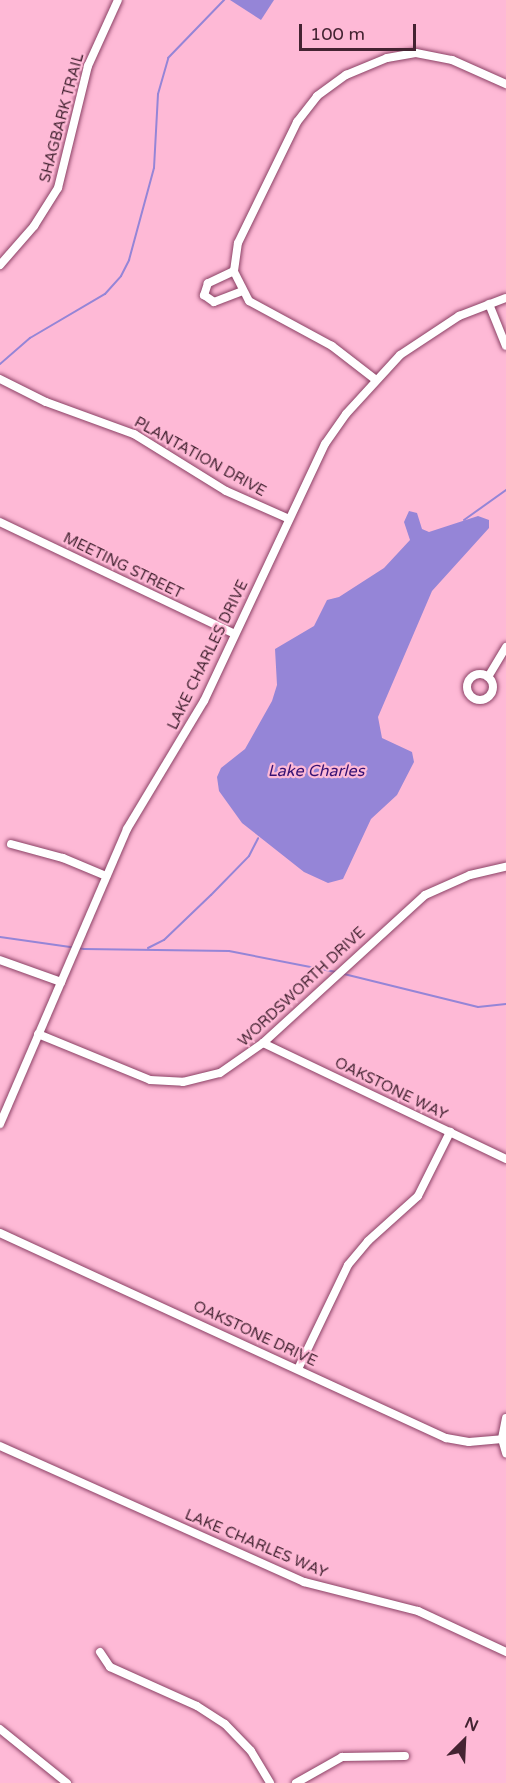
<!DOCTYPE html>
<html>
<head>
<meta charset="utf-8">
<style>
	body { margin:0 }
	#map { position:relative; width:506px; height:1783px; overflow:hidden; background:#feb9d6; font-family:"Varela Round",sans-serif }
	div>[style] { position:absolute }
	.water>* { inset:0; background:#9585d7 }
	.stream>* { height:2px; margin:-1px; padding:0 1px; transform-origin:1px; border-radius:1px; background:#9585d7 }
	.roads { filter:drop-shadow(0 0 2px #8b4165) drop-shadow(0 0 2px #8b4165) }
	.minor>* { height:8px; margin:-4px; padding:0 4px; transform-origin:4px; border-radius:4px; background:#fff }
	.minor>.ring { margin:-4px; padding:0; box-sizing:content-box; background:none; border:8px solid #fff; border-radius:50% }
	span { translate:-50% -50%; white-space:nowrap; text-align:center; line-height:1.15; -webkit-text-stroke:4.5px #feb9d6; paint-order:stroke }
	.street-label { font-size:15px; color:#442332 }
	.water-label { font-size:16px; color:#361273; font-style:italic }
	.north { position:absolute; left:434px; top:1711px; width:60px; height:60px; -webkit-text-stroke:4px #feb9d6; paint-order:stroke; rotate:24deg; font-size:16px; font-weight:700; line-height:24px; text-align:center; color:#442332 }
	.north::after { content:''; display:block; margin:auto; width:21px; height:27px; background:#442332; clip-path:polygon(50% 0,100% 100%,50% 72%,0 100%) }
	.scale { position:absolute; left:299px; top:24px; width:117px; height:27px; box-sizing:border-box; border:3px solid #442332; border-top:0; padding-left:8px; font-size:18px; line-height:21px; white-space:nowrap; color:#442332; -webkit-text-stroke:4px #feb9d6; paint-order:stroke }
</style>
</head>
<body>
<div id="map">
	<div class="water">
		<div style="clip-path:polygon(230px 0,274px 0,261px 20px)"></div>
		<div style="clip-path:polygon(409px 511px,417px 513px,422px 529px,429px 532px,478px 516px,489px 520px,489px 528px,432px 591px,378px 717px,382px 738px,412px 752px,414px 762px,397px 795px,371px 819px,343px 879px,328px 883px,304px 872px,242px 823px,219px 791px,217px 777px,221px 768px,245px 749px,272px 701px,277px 685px,275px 649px,314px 626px,327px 600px,339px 597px,384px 568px,410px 540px,404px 522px)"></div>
	</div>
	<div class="stream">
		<div style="left:0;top:364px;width:40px;rotate:-41deg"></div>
		<div style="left:30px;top:338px;width:87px;rotate:-30.4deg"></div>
		<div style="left:105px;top:294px;width:24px;rotate:-48deg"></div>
		<div style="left:121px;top:276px;width:18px;rotate:-63deg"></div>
		<div style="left:129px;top:260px;width:95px;rotate:-74.8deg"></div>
		<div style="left:154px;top:168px;width:74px;rotate:-86.9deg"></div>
		<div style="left:158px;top:94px;width:37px;rotate:-74deg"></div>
		<div style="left:168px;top:58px;width:81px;rotate:-46deg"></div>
		<div style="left:464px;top:520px;width:52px;rotate:-35.5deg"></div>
		<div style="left:0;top:937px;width:85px;rotate:8.1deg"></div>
		<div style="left:84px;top:949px;width:145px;rotate:0.8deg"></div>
		<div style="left:229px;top:951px;width:109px;rotate:11.1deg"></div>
		<div style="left:148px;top:948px;width:18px;rotate:-27deg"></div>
		<div style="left:164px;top:940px;width:65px;rotate:-43.8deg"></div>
		<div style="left:211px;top:895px;width:54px;rotate:-45.7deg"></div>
		<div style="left:249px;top:856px;width:20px;rotate:-63deg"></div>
		<div style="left:344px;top:974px;width:138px;rotate:13.8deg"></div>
		<div style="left:478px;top:1007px;width:28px;rotate:-6deg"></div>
	</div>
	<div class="roads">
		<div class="minor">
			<div style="left:0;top:265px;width:52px;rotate:-48.9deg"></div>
			<div style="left:34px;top:226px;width:45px;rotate:-57.7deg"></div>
			<div style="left:58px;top:188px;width:126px;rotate:-76.2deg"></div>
			<div style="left:88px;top:66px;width:72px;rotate:-65.6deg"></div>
			<div style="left:234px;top:271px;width:29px;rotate:155deg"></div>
			<div style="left:208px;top:283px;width:13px;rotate:108deg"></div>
			<div style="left:204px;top:295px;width:12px;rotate:35deg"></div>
			<div style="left:214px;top:302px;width:30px;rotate:-21deg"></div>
			<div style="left:489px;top:304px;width:45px;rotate:68deg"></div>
			<div style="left:0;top:379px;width:51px;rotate:26.6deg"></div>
			<div style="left:46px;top:402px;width:94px;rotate:20deg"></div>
			<div style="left:134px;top:434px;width:108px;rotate:31.8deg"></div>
			<div style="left:226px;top:491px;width:67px;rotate:23.9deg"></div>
			<div style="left:376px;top:380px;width:56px;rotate:-142.3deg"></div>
			<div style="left:332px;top:346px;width:94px;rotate:-151.5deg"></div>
			<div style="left:249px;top:301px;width:34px;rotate:-117deg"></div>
			<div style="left:234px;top:271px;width:28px;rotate:-82deg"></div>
			<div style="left:238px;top:243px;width:135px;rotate:-64deg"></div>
			<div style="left:297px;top:122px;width:33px;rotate:-52deg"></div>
			<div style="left:317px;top:96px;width:36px;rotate:-36deg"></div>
			<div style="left:346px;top:75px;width:44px;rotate:-22.5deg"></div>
			<div style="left:387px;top:58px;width:29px;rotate:-10deg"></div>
			<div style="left:416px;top:53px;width:37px;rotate:11deg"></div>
			<div style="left:452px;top:60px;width:59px;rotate:24deg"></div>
			<div style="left:0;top:522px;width:260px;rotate:25.5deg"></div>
			<div class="ring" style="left:467px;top:674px;width:18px;height:18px"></div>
			<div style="left:488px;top:677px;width:35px;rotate:-59deg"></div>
			<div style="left:11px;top:844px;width:54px;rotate:15.1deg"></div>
			<div style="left:63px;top:858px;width:47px;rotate:22.7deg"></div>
			<div style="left:0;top:960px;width:65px;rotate:19.8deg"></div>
			<div style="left:38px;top:1034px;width:121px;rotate:22.3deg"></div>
			<div style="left:150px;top:1080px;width:33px;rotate:3deg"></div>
			<div style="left:183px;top:1082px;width:38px;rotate:-14deg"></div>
			<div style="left:220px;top:1073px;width:52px;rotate:-34.9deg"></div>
			<div style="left:263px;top:1043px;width:219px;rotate:-42.4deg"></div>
			<div style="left:425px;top:895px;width:49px;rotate:-24deg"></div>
			<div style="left:470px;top:875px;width:37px;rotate:-13deg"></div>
			<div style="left:263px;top:1043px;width:269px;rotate:25.5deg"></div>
			<div style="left:0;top:1124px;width:321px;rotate:-66.7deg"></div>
			<div style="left:127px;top:829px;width:149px;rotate:-59deg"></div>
			<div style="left:204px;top:701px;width:284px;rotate:-64.8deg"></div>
			<div style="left:325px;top:444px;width:37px;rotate:-55deg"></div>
			<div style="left:346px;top:414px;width:80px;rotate:-47.5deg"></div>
			<div style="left:400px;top:355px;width:71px;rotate:-33.5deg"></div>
			<div style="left:459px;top:316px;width:50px;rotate:-21deg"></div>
			<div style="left:0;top:1233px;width:491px;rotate:24.7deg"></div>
			<div style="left:446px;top:1438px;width:23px;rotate:10deg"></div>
			<div style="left:469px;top:1442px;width:33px;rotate:-5deg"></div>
			<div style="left:298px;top:1369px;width:115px;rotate:-64.3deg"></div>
			<div style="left:348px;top:1265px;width:31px;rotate:-50deg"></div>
			<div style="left:368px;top:1241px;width:67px;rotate:-42deg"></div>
			<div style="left:418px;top:1196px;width:72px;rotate:-63.4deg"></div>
			<div style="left:506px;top:1418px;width:21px;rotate:101deg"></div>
			<div style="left:502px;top:1439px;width:15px;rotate:74deg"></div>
			<div style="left:0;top:1446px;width:333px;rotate:24.1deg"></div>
			<div style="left:304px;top:1582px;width:118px;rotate:14.3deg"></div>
			<div style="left:418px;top:1611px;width:97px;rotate:25deg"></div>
			<div style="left:100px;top:1652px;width:18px;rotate:56deg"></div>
			<div style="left:110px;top:1667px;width:95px;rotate:24.1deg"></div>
			<div style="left:197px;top:1706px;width:33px;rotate:33deg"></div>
			<div style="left:225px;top:1724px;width:37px;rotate:46deg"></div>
			<div style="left:251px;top:1751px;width:37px;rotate:59deg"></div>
			<div style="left:0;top:1729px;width:86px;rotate:38.9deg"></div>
			<div style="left:296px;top:1783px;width:53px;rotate:-29.5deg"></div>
			<div style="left:342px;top:1757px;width:63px;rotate:-0.9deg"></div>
		</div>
	</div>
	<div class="street-label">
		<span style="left:62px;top:118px;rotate:-75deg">SHAGBARK TRAIL</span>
		<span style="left:200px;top:457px;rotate:29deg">PLANTATION DRIVE</span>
		<span style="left:123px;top:566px;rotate:26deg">MEETING STREET</span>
		<span style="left:208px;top:655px;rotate:-64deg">LAKE CHARLES DRIVE</span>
		<span style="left:302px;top:987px;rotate:-43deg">WORDSWORTH DRIVE</span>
		<span style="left:391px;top:1089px;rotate:26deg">OAKSTONE WAY</span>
		<span style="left:255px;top:1334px;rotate:25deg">OAKSTONE DRIVE</span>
		<span style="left:256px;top:1544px;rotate:23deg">LAKE CHARLES WAY</span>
	</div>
	<div class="water-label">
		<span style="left:316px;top:771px">Lake Charles</span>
	</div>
	<div class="north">N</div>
	<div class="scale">100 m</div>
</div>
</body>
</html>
